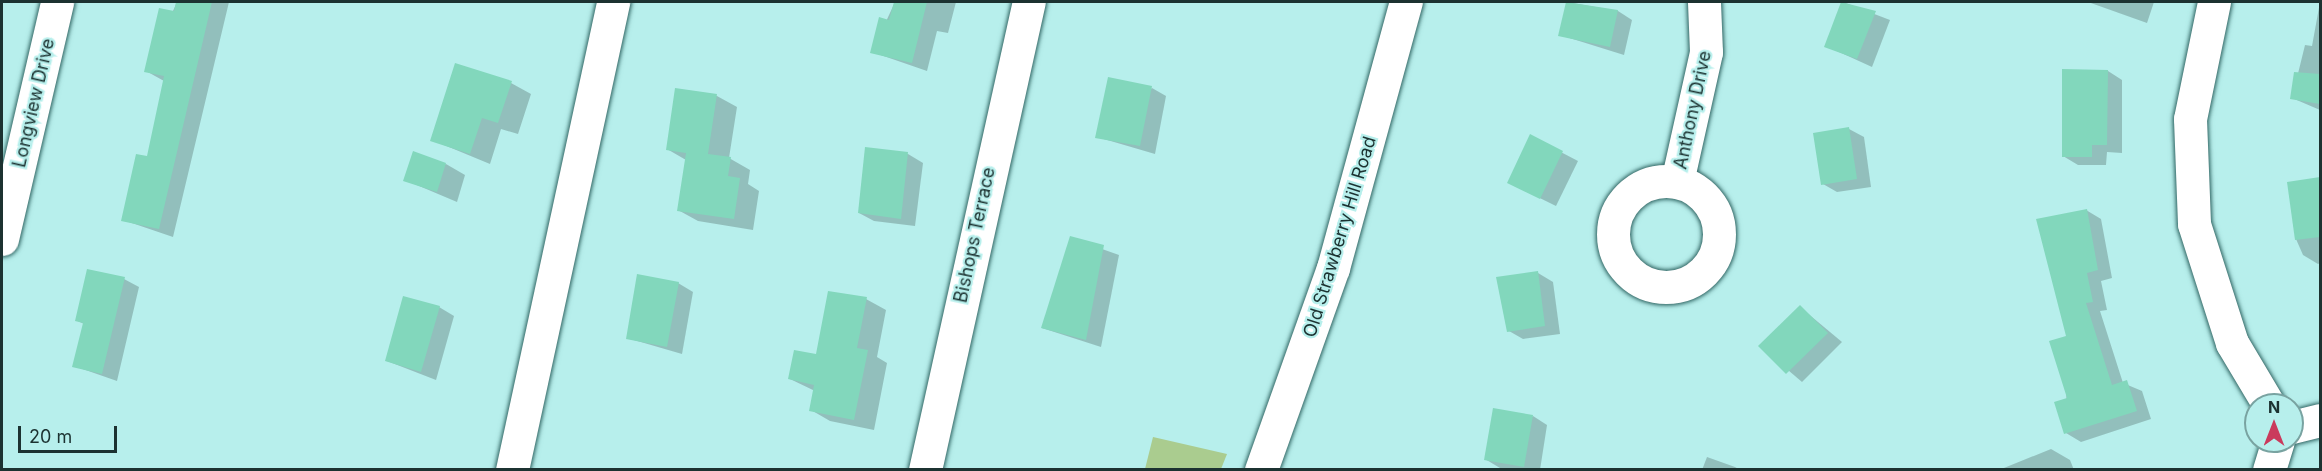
<!DOCTYPE html>
<html>
<head>
<meta charset="utf-8">
<style>
	body { margin:0 }
	#map { position:relative; width:2322px; height:471px; overflow:hidden; background:#b7efec; font-family:Inter,sans-serif }
	div>[style] { position:absolute }
	.green>* { inset:0; background:#aacc8f }
	.shadow>* { inset:0; background:#0003 }
	.building>* { inset:0; background:#82d7bc }
	.roads { filter:drop-shadow(0 0 2px #326765) drop-shadow(0 0 2px #326765) }
	.minor>* { height:33px; margin:-16.5px; padding:0 16.5px; transform-origin:16.5px; border-radius:16.5px; background:#fff }
	.minor>.ring { margin:-16.5px; padding:0; box-sizing:content-box; background:none; border:33px solid #fff; border-radius:50% }
	span { translate:-50% -50%; white-space:nowrap; text-align:center; line-height:1.15; -webkit-text-stroke:4.5px #b7efec; paint-order:stroke }
	.street-label { font-size:18px; color:#1c3231 }
	.frame { position:absolute; inset:0; border:3px solid #1c3231; pointer-events:none }
	.north { position:absolute; left:2244px; top:393px; width:60px; height:60px; box-sizing:border-box; background:#b7efec; border:2px solid #79a3a1; border-radius:50%; rotate:0deg; font-size:16px; font-weight:700; line-height:24px; text-align:center; color:#1c3231 }
	.north::after { content:''; display:block; margin:auto; width:21px; height:27px; background:#ca3a5c; clip-path:polygon(50% 0,100% 100%,50% 72%,0 100%) }
	.scale { position:absolute; left:18px; top:426px; width:99px; height:27px; box-sizing:border-box; border:3px solid #1c3231; border-top:0; padding-left:8px; font-size:18px; line-height:21px; white-space:nowrap; color:#1c3231; -webkit-text-stroke:4px #b7efec; paint-order:stroke }
</style>
</head>
<body>
<div id="map">
	<div class="green">
		<div style="clip-path:polygon(1153px 437px,1227px 454px,1221px 469px,1145px 469px)"></div>
	</div>
	<div class="shadow">
		<div style="clip-path:polygon(177px 2px,229px 2px,173px 237px,123px 220px,148px 158px,164px 81px,146px 71px)"></div>
		<div style="clip-path:polygon(895px 2px,956px 2px,948px 33px,937px 31px,927px 71px,872px 52px)"></div>
		<div style="clip-path:polygon(1567px 2px,1618px 11px,1632px 20px,1624px 55px,1560px 35px)"></div>
		<div style="clip-path:polygon(1843px 2px,1890px 20px,1872px 67px,1826px 46px)"></div>
		<div style="clip-path:polygon(2088px 2px,2154px 2px,2147px 23px)"></div>
		<div style="clip-path:polygon(2320px 2px,2320px 110px,2292px 98px,2305px 45px,2312px 46px)"></div>
		<div style="clip-path:polygon(2108px 71px,2122px 80px,2122px 153px,2107px 152px,2106px 165px,2078px 165px,2063px 156px)"></div>
		<div style="clip-path:polygon(511px 83px,531px 94px,518px 134px,501px 129px,490px 164px,432px 140px)"></div>
		<div style="clip-path:polygon(1152px 88px,1166px 96px,1155px 154px,1097px 137px)"></div>
		<div style="clip-path:polygon(677px 90px,717px 96px,737px 107px,729px 158px,750px 170px,748px 184px,759px 191px,753px 230px,698px 221px,678px 210px,686px 160px,667px 149px)"></div>
		<div style="clip-path:polygon(1849px 129px,1864px 137px,1871px 187px,1837px 192px,1823px 184px)"></div>
		<div style="clip-path:polygon(1530px 136px,1578px 161px,1556px 206px,1509px 183px)"></div>
		<div style="clip-path:polygon(867px 149px,908px 154px,923px 163px,915px 226px,874px 221px,859px 213px)"></div>
		<div style="clip-path:polygon(446px 164px,465px 175px,457px 202px,405px 180px)"></div>
		<div style="clip-path:polygon(2320px 179px,2320px 263px,2318px 264px,2303px 255px,2296px 239px,2288px 183px)"></div>
		<div style="clip-path:polygon(2086px 210px,2101px 219px,2112px 278px,2101px 281px,2107px 310px,2100px 311px,2123px 383px,2142px 391px,2151px 419px,2081px 442px,2066px 433px,2067px 337px)"></div>
		<div style="clip-path:polygon(1071px 238px,1119px 255px,1101px 347px,1042px 328px)"></div>
		<div style="clip-path:polygon(1538px 273px,1553px 282px,1560px 334px,1523px 339px,1509px 331px)"></div>
		<div style="clip-path:polygon(124px 279px,139px 287px,117px 381px,74px 366px,84px 324px,76px 320px)"></div>
		<div style="clip-path:polygon(678px 283px,693px 292px,682px 354px,627px 338px)"></div>
		<div style="clip-path:polygon(866px 299px,886px 310px,877px 357px,887px 363px,874px 430px,830px 421px,811px 410px,815px 391px,790px 379px,818px 356px)"></div>
		<div style="clip-path:polygon(439px 307px,454px 316px,436px 380px,387px 361px)"></div>
		<div style="clip-path:polygon(1800px 307px,1842px 342px,1802px 382px,1760px 346px)"></div>
		<div style="clip-path:polygon(1533px 416px,1547px 425px,1540px 470px,1500px 468px,1485px 459px)"></div>
		<div style="clip-path:polygon(2051px 449px,2070px 460px,2074px 470px,1999px 470px)"></div>
		<div style="clip-path:polygon(1707px 457px,1735px 467px,1740px 470px,1702px 470px)"></div>
	</div>
	<div class="building">
		<div style="clip-path:polygon(176px 2px,212px 2px,159px 229px,121px 221px,136px 154px,147px 156px,164px 76px,144px 72px,159px 8px,174px 11px)"></div>
		<div style="clip-path:polygon(894px 2px,927px 2px,912px 63px,870px 53px,879px 17px,889px 20px)"></div>
		<div style="clip-path:polygon(1566px 2px,1618px 10px,1610px 47px,1558px 36px)"></div>
		<div style="clip-path:polygon(1841px 2px,1876px 11px,1857px 59px,1824px 47px)"></div>
		<div style="clip-path:polygon(455px 63px,512px 81px,498px 123px,482px 118px,470px 154px,430px 141px)"></div>
		<div style="clip-path:polygon(2062px 69px,2108px 70px,2107px 145px,2092px 145px,2092px 157px,2062px 157px)"></div>
		<div style="clip-path:polygon(2294px 72px,2320px 74px,2320px 104px,2290px 99px)"></div>
		<div style="clip-path:polygon(1108px 77px,1152px 86px,1140px 146px,1095px 138px)"></div>
		<div style="clip-path:polygon(675px 88px,717px 94px,708px 154px,731px 157px,728px 176px,740px 178px,734px 219px,677px 211px,686px 153px,666px 150px)"></div>
		<div style="clip-path:polygon(1849px 127px,1857px 179px,1821px 185px,1813px 133px)"></div>
		<div style="clip-path:polygon(1530px 134px,1563px 151px,1540px 199px,1507px 183px)"></div>
		<div style="clip-path:polygon(865px 147px,908px 152px,901px 219px,858px 213px)"></div>
		<div style="clip-path:polygon(413px 151px,446px 163px,437px 192px,403px 181px)"></div>
		<div style="clip-path:polygon(2320px 177px,2320px 237px,2295px 240px,2287px 182px)"></div>
		<div style="clip-path:polygon(2087px 209px,2098px 270px,2087px 273px,2093px 302px,2086px 303px,2112px 385px,2127px 380px,2137px 411px,2064px 434px,2054px 402px,2067px 398px,2049px 341px,2066px 336px,2036px 219px)"></div>
		<div style="clip-path:polygon(1070px 236px,1104px 245px,1086px 340px,1041px 328px)"></div>
		<div style="clip-path:polygon(87px 269px,125px 277px,102px 374px,72px 367px,83px 323px,75px 321px)"></div>
		<div style="clip-path:polygon(1538px 271px,1545px 326px,1507px 332px,1496px 277px)"></div>
		<div style="clip-path:polygon(637px 274px,679px 282px,667px 347px,626px 339px)"></div>
		<div style="clip-path:polygon(828px 291px,867px 297px,857px 348px,868px 350px,854px 420px,809px 411px,814px 385px,788px 379px,794px 350px,816px 354px)"></div>
		<div style="clip-path:polygon(403px 296px,440px 306px,421px 372px,385px 361px)"></div>
		<div style="clip-path:polygon(1800px 305px,1828px 333px,1786px 374px,1758px 346px)"></div>
		<div style="clip-path:polygon(1493px 408px,1533px 415px,1524px 467px,1484px 460px)"></div>
	</div>
	<div class="roads">
		<div class="minor">
			<div style="left:2214px;top:2px;width:119px;rotate:101.6deg"></div>
			<div style="left:2190px;top:119px;width:105px;rotate:87.8deg"></div>
			<div style="left:2194px;top:224px;width:125px;rotate:72.3deg"></div>
			<div style="left:2232px;top:343px;width:72px;rotate:59.2deg"></div>
			<div class="ring" style="left:1613px;top:181px;width:73px;height:73px"></div>
			<div style="left:1677px;top:182px;width:133px;rotate:-77.4deg"></div>
			<div style="left:1706px;top:52px;width:50px;rotate:-92.3deg"></div>
			<div style="left:2px;top:239px;width:243px;rotate:-76.9deg"></div>
			<div style="left:2292px;top:427px;width:29px;rotate:-14deg"></div>
			<div style="left:512px;top:470px;width:479px;rotate:-77.8deg"></div>
			<div style="left:925px;top:470px;width:479px;rotate:-77.5deg"></div>
			<div style="left:1261px;top:470px;width:214px;rotate:-70.4deg"></div>
			<div style="left:1333px;top:268px;width:276px;rotate:-74.7deg"></div>
			<div style="left:2269px;top:470px;width:30px;rotate:-73deg"></div>
		</div>
	</div>
	<div class="street-label">
		<span style="left:34px;top:103px;rotate:-77deg">Longview Drive</span>
		<span style="left:1693px;top:110px;rotate:-78deg">Anthony Drive</span>
		<span style="left:975px;top:235px;rotate:-78deg">Bishops Terrace</span>
		<span style="left:1340px;top:237px;rotate:-73deg">Old Strawberry Hill Road</span>
	</div>
	<div class="frame"></div>
	<div class="north">N</div>
	<div class="scale">20 m</div>
</div>
</body>
</html>
